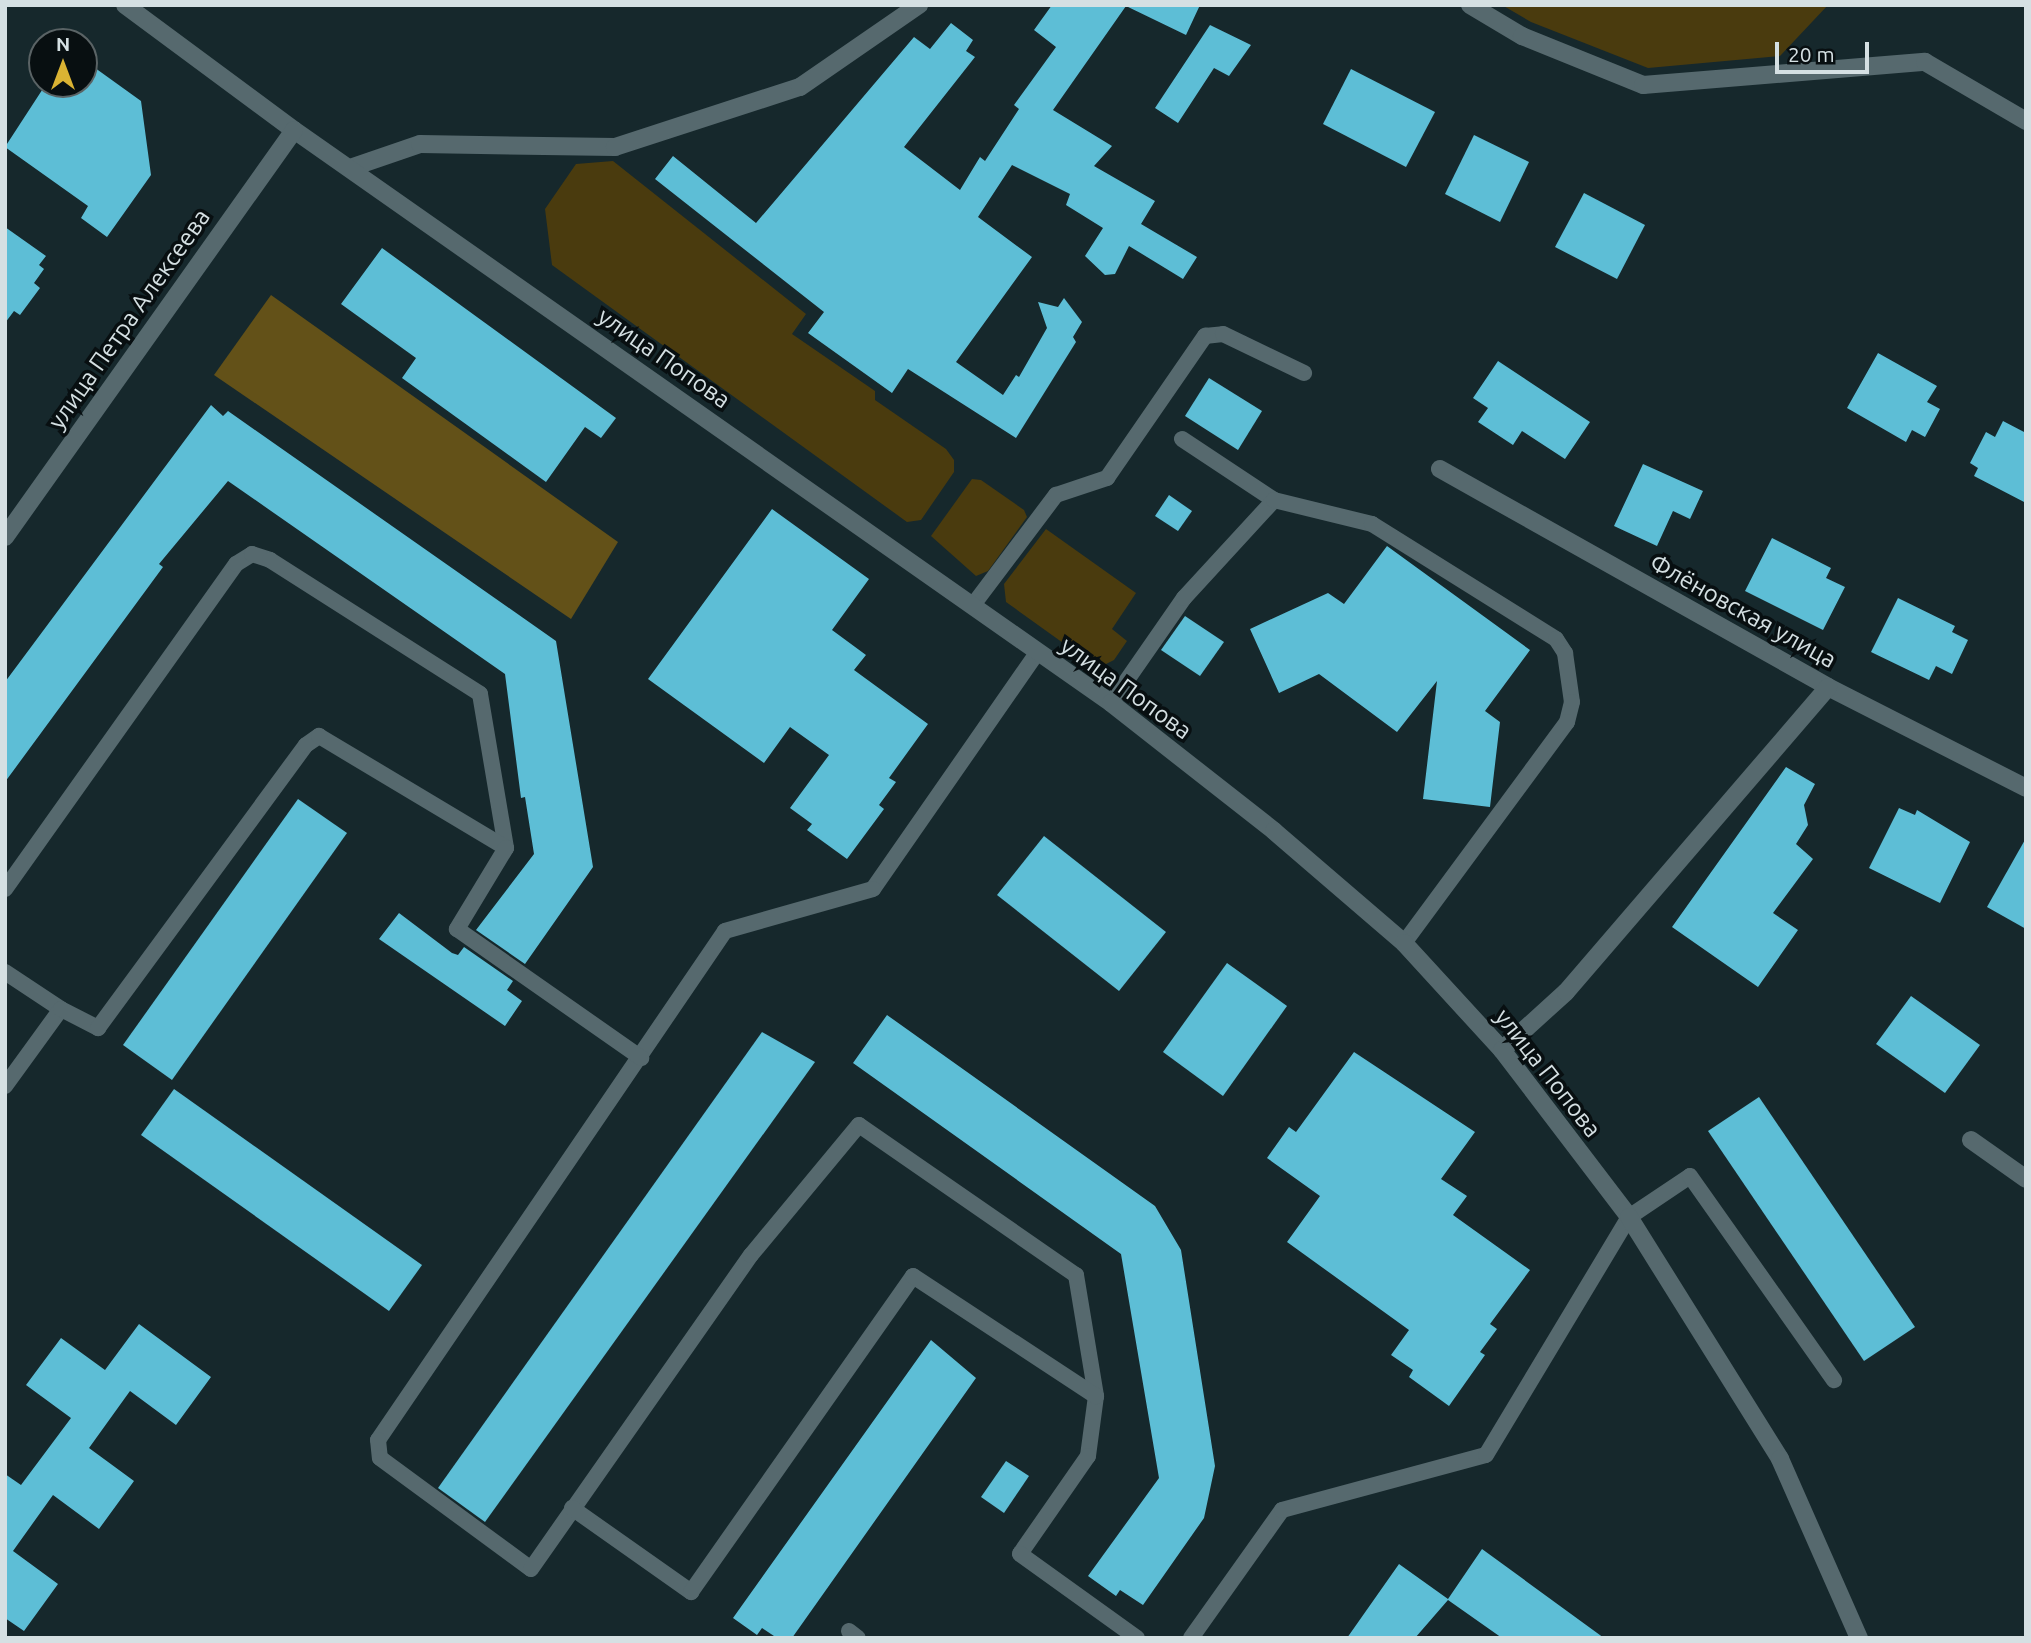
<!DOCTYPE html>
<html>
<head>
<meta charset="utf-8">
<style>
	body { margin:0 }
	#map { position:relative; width:2031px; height:1643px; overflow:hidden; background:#16282c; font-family:Ubuntu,sans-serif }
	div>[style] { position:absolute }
	.green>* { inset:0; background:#4a3b0e }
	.forest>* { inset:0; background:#635118 }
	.building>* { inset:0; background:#5dbed6 }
	.lane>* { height:16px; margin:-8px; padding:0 8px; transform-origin:8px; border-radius:8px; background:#56696e }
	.street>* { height:18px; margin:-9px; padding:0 9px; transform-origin:9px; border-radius:9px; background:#56696e }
	.secondary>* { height:18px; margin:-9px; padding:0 9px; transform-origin:9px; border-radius:9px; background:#56696e }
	span { translate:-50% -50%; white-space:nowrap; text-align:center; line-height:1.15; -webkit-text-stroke:7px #080f11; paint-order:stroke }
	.street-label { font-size:24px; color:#d5e0e3 }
	.frame { position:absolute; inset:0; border:7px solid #d5e0e3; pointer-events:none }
	.north { position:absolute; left:28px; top:28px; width:70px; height:70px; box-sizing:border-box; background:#080f11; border:2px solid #5a6365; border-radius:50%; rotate:0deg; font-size:19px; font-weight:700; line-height:28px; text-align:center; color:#d5e0e3 }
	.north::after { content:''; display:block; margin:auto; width:24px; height:32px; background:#dab333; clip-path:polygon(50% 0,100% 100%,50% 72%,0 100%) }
	.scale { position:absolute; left:1775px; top:42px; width:94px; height:32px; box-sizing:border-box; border:4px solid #d5e0e3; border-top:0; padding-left:9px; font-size:21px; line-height:24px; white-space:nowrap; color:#d5e0e3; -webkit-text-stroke:5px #080f11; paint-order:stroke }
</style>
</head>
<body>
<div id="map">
	<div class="green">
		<div style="clip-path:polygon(1502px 5px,1828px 5px,1780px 56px,1648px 68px,1531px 22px)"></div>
		<div style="clip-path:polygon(613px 161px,806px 314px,792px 334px,875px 391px,875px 400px,946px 449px,954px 460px,954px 472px,921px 520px,907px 522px,552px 265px,545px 209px,576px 164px)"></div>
		<div style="clip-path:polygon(972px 479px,981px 480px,1024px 510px,1027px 517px,988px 571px,976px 576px,931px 536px)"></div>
		<div style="clip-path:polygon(1046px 529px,1136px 593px,1112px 629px,1127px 641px,1114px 660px,1098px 668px,1006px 602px,1004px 584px)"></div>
	</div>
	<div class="forest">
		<div style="clip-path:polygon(271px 295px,618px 542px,571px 619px,214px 375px)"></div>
	</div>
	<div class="building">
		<div style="clip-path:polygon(1052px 5px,1200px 5px,1186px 35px,1126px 6px,1053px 110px,1112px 146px,1094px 166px,1155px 201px,1141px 224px,1197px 257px,1183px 279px,1129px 246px,1115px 274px,1105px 275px,1085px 256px,1103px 228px,1066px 205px,1070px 194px,1012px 165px,978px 217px,1032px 257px,956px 362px,1003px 395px,1016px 375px,1019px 377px,1047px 328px,1038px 302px,1058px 307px,1064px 298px,1082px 322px,1073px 337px,1076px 342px,1016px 438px,908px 369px,892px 393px,808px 333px,824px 312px,655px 179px,673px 156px,756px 223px,914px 37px,930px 49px,951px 23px,973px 40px,966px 51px,975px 57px,904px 147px,960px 190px,980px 157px,985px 161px,1019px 109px,1014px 105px,1056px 47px,1034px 30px)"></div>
		<div style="clip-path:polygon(1210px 25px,1251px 45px,1229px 76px,1214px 68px,1178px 123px,1155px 108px)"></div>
		<div style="clip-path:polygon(84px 60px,141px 101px,151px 175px,107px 237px,81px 218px,88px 206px,5px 147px,46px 84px,84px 84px)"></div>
		<div style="clip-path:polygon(1351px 69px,1435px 112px,1406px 167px,1323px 124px)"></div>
		<div style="clip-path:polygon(1474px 135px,1529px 162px,1500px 222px,1445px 194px)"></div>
		<div style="clip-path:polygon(1584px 193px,1645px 225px,1617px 279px,1555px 247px)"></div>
		<div style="clip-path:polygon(5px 227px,46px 256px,39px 265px,44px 269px,34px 283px,40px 288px,20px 315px,14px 311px,5px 323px)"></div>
		<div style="clip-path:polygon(382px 248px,616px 418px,601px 438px,585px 427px,546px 482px,402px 378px,416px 358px,341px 304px)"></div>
		<div style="clip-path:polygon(1878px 353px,1937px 386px,1927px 402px,1940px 409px,1925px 437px,1912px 430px,1906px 442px,1847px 408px)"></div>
		<div style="clip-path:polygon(1498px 361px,1590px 422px,1565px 459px,1522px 431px,1513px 445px,1478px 422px,1488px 408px,1473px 398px)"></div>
		<div style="clip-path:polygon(1209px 378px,1262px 411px,1238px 450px,1185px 416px)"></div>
		<div style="clip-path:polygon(211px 405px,223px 416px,228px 411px,556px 641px,593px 867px,525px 964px,476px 930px,534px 854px,525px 797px,521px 798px,505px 674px,228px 481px,159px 564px,163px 567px,5px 782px,5px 682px)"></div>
		<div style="clip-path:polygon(2003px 421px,2026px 433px,2026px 503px,1974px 476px,1978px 468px,1970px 463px,1986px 432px,1995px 437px)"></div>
		<div style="clip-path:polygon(1643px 464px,1703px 491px,1690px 519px,1673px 511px,1657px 546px,1614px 526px)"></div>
		<div style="clip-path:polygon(1169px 495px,1192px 511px,1178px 531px,1155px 516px)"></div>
		<div style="clip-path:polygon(772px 509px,869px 579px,832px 630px,866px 655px,854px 670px,928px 724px,889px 778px,896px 782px,879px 805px,884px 809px,847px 859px,807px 830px,812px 824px,790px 808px,829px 755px,790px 727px,764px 763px,648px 679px)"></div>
		<div style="clip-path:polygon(1772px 538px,1831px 568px,1826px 578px,1845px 587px,1823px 630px,1745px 591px)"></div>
		<div style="clip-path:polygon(1387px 546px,1530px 650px,1485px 711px,1500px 722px,1490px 807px,1423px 799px,1437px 681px,1397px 732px,1319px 674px,1279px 693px,1250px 629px,1328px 593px,1344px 604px)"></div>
		<div style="clip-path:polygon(1898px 598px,1955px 626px,1952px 632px,1968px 640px,1952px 674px,1936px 666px,1929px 680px,1871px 652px)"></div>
		<div style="clip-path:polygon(1185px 616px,1224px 642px,1200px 676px,1161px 650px)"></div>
		<div style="clip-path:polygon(1786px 767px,1815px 784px,1804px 805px,1808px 825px,1796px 844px,1813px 859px,1773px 913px,1798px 930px,1758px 987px,1672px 927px)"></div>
		<div style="clip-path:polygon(298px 799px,347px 833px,172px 1080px,123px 1045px)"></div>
		<div style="clip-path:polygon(1899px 808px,1915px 815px,1917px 810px,1970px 842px,1940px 903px,1869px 868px)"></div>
		<div style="clip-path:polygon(1044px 836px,1166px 932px,1119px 991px,997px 895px)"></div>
		<div style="clip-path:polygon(2026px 838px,2026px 929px,1987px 907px)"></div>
		<div style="clip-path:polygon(399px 913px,452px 953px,458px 955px,464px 947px,513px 981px,507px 990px,522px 1001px,505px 1026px,379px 939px)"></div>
		<div style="clip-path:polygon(1227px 963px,1287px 1006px,1223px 1096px,1163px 1052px)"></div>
		<div style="clip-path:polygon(1911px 996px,1980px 1045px,1945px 1093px,1876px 1044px)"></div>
		<div style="clip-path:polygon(887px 1015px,1155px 1206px,1181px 1250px,1215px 1466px,1204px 1518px,1143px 1605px,1120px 1590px,1116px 1596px,1088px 1576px,1159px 1478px,1121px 1254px,853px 1063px)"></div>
		<div style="clip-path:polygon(762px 1032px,815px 1062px,485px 1522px,438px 1488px)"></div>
		<div style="clip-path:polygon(1354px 1052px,1475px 1132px,1441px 1179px,1467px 1196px,1453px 1215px,1530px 1270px,1490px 1324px,1497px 1329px,1480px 1352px,1485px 1355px,1449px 1406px,1409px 1377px,1413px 1370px,1391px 1355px,1409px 1330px,1287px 1242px,1320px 1196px,1267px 1158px,1289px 1127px,1296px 1132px)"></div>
		<div style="clip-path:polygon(174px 1089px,422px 1265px,389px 1311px,141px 1135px)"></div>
		<div style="clip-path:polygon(1759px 1097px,1915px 1327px,1864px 1361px,1708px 1131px)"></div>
		<div style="clip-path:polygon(139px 1324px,211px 1377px,176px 1425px,130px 1391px,89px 1448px,134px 1481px,99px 1529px,53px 1495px,13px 1551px,58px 1584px,24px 1631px,5px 1618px,5px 1474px,21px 1485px,71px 1418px,26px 1385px,61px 1338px,105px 1370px)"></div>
		<div style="clip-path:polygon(931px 1340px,976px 1378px,792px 1638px,777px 1638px,762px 1628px,757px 1635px,733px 1618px)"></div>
		<div style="clip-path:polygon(1006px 1461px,1029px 1476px,1004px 1513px,981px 1497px)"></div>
		<div style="clip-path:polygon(1482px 1549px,1604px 1638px,1502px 1638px,1448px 1600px,1415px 1638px,1347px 1638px,1399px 1564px,1448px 1599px)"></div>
	</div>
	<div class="lane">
		<div style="left:1182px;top:439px;width:110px;rotate:33.5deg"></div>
		<div style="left:973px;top:605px;width:138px;rotate:-53deg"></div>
		<div style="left:1056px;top:495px;width:54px;rotate:-18.4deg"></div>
		<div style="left:1107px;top:478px;width:173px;rotate:-55.4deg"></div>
		<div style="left:1205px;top:336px;width:18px;rotate:-6deg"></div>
		<div style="left:1223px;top:334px;width:90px;rotate:25.7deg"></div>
		<div style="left:1037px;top:653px;width:287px;rotate:124.8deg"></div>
		<div style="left:873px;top:889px;width:154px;rotate:164.2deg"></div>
		<div style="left:725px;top:931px;width:616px;rotate:124.28deg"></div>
		<div style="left:378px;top:1440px;width:18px;rotate:84deg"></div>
		<div style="left:380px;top:1458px;width:187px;rotate:36.3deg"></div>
		<div style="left:531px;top:1569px;width:383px;rotate:-55deg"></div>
		<div style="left:751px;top:1255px;width:169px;rotate:-50.3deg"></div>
		<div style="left:859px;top:1125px;width:264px;rotate:34.7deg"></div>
		<div style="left:1076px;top:1275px;width:123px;rotate:80.6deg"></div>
		<div style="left:1096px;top:1396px;width:61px;rotate:97.6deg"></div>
		<div style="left:1088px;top:1456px;width:119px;rotate:124.8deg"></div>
		<div style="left:1020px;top:1554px;width:144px;rotate:35.7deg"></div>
		<div style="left:1111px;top:703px;width:128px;rotate:-55.2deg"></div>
		<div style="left:1184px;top:598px;width:133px;rotate:-47.4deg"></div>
		<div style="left:1274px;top:500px;width:101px;rotate:13.8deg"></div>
		<div style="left:1372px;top:524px;width:217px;rotate:32deg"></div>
		<div style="left:1556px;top:639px;width:17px;rotate:57deg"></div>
		<div style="left:1565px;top:653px;width:49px;rotate:81.9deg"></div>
		<div style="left:1572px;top:702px;width:21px;rotate:104deg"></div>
		<div style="left:1567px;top:722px;width:275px;rotate:126.4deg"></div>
		<div style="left:5px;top:889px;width:399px;rotate:-54.6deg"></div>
		<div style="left:236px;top:564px;width:19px;rotate:-32deg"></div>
		<div style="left:252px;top:554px;width:19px;rotate:18deg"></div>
		<div style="left:270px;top:560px;width:249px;rotate:32.5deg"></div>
		<div style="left:480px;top:694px;width:156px;rotate:80.4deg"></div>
		<div style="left:5px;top:972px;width:67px;rotate:33.5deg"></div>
		<div style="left:5px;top:1086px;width:95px;rotate:-54deg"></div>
		<div style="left:61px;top:1009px;width:42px;rotate:27.2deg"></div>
		<div style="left:98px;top:1028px;width:351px;rotate:-53.7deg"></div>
		<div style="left:306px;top:745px;width:16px;rotate:-35deg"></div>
		<div style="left:319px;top:736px;width:218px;rotate:30.9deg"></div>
		<div style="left:506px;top:848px;width:95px;rotate:121.2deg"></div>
		<div style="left:457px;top:929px;width:225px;rotate:35deg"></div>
		<div style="left:572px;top:1508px;width:146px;rotate:35.2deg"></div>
		<div style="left:691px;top:1592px;width:386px;rotate:-54.9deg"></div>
		<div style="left:913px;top:1276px;width:219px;rotate:33.3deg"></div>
		<div style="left:849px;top:1631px;width:11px;rotate:38deg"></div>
		<div style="left:1191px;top:1638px;width:157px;rotate:-54.6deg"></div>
		<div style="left:1282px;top:1510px;width:211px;rotate:-15.1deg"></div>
		<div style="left:1486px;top:1455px;width:278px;rotate:-59deg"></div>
		<div style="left:1629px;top:1217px;width:73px;rotate:-33.9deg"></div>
		<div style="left:1690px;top:1176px;width:250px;rotate:54.8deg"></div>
	</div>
	<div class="street">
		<div style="left:1470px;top:5px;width:61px;rotate:30.8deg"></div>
		<div style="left:1522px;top:36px;width:131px;rotate:22deg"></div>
		<div style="left:1643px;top:85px;width:283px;rotate:-4.7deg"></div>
		<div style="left:1925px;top:62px;width:117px;rotate:30.3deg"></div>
		<div style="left:350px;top:168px;width:74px;rotate:-18.9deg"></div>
		<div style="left:420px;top:144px;width:195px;rotate:0.9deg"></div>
		<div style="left:615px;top:147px;width:194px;rotate:-18deg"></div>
		<div style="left:800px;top:87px;width:145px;rotate:-34.6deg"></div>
		<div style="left:1440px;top:469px;width:445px;rotate:29.3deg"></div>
		<div style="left:1828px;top:687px;width:222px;rotate:27deg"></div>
		<div style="left:1502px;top:1050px;width:86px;rotate:-42.2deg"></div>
		<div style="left:1566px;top:992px;width:402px;rotate:-49.3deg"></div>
		<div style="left:1971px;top:1140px;width:67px;rotate:35.3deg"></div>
	</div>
	<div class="secondary">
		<div style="left:125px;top:5px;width:210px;rotate:36.5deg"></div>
		<div style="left:294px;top:130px;width:998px;rotate:35.04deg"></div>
		<div style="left:1111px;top:703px;width:207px;rotate:38.1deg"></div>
		<div style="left:1274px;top:831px;width:172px;rotate:40.7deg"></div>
		<div style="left:1404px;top:943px;width:145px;rotate:47.5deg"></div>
		<div style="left:1502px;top:1050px;width:210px;rotate:52.7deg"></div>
		<div style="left:1629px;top:1217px;width:285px;rotate:58deg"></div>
		<div style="left:1780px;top:1459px;width:196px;rotate:66.2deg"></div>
		<div style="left:5px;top:537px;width:499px;rotate:-54.6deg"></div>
	</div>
	<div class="street-label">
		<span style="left:129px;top:319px;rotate:-55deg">улица Петра Алексеева</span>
		<span style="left:664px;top:358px;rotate:35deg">улица Попова</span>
		<span style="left:1743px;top:611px;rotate:29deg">Флёновская улица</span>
		<span style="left:1126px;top:688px;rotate:36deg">улица Попова</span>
		<span style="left:1548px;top:1073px;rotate:52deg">улица Попова</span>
	</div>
	<div class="frame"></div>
	<div class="north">N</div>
	<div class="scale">20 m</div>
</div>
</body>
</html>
